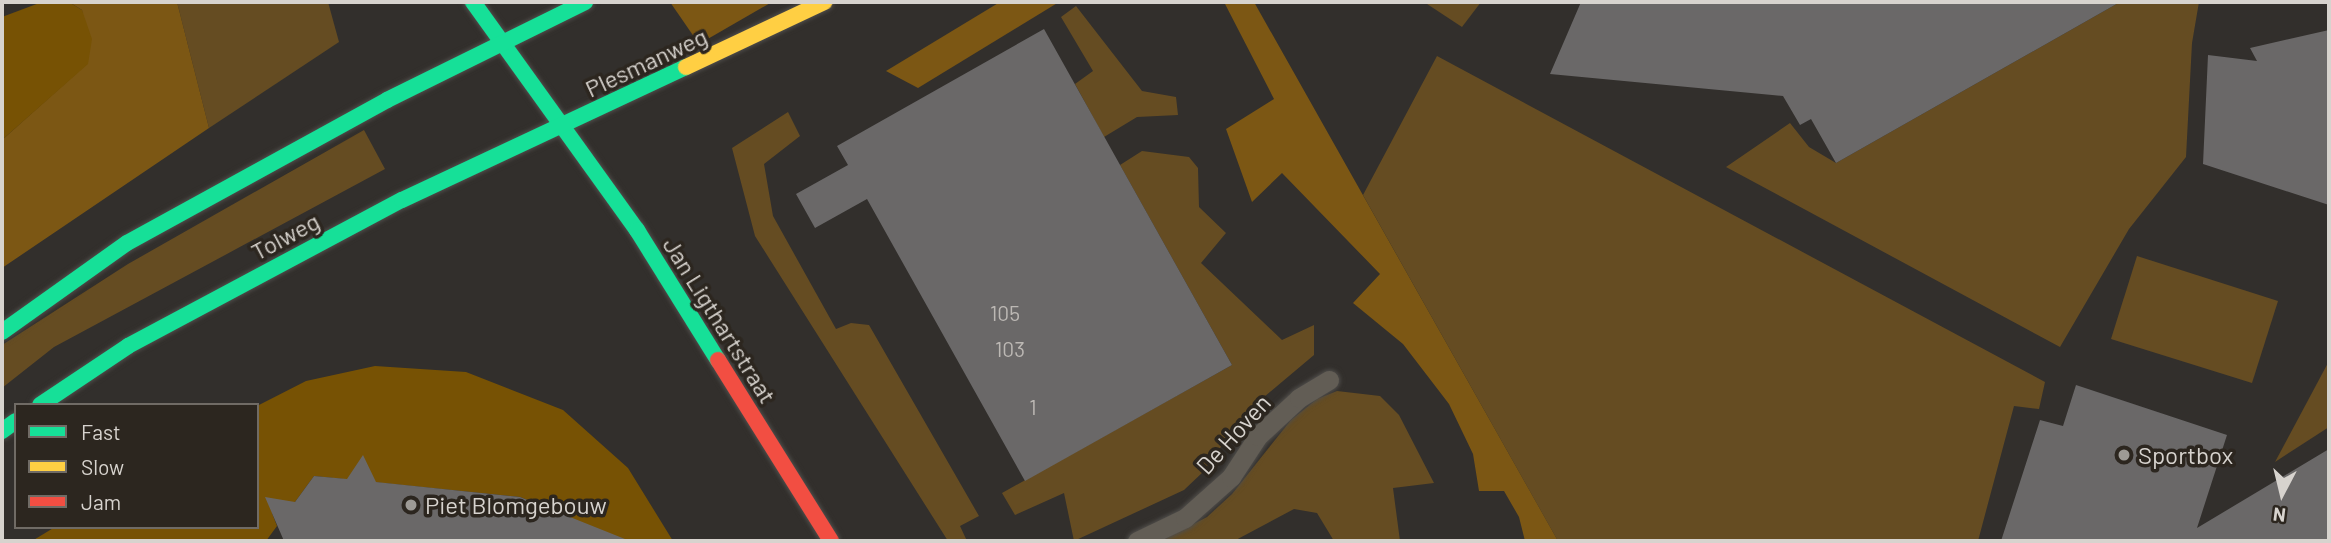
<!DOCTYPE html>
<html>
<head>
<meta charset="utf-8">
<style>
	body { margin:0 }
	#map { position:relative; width:2331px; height:543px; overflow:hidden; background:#322f2c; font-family:Barlow,sans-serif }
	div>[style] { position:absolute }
	.green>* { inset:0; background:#654c22 }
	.forest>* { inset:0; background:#7c5714 }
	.water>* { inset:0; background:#775204 }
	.building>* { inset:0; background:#6a6868 }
	.roads { filter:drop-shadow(0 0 2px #4f4d4a) drop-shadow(0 0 2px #4f4d4a) }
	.lane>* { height:19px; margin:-9.5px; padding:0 9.5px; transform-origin:9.5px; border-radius:9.5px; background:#625d55 }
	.fast>* { height:16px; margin:-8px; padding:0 8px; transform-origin:8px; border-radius:8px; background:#16e098 }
	.slow>* { height:16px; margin:-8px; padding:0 8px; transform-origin:8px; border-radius:8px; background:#ffcf43 }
	.jam>* { height:16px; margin:-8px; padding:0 8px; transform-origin:8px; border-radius:8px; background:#f24e42 }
	.dots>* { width:19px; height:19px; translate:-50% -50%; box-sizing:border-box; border:4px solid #2c261f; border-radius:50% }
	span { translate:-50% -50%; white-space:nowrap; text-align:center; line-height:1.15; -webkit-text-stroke:7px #2c261f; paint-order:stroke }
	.number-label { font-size:21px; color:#bcb8b4 }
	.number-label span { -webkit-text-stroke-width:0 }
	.street-label { font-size:24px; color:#d7d3ce }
	.poi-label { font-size:24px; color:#d7d3ce }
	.left { translate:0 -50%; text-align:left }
	.frame { position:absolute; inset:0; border:4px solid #d7d3ce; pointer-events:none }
	.legend { position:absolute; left:14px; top:403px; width:245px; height:126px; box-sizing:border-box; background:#2c261f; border:2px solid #706b65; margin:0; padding:9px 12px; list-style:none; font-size:21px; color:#d7d3ce }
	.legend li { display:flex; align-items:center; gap:14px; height:35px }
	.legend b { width:35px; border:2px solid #706b65 }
	.north { position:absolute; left:2247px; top:459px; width:70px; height:70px; -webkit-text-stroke:5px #2c261f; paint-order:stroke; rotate:187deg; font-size:19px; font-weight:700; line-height:28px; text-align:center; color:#d7d3ce }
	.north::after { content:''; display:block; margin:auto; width:24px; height:32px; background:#d7d3ce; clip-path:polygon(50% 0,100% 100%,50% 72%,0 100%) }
</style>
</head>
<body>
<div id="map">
	<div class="green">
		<div style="clip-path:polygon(177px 2px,328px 2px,339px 42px,209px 128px)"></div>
		<div style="clip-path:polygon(1424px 2px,1481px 2px,1462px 27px)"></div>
		<div style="clip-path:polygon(2120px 2px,2199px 2px,2192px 43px,2186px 157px,2129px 229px,2060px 347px,1726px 167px,1790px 123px,1809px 147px,1836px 163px)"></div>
		<div style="clip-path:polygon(1076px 6px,1142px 91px,1176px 97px,1178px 115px,1137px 117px,1104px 137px,1075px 84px,1093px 71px,1061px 17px)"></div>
		<div style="clip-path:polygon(1437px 56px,2045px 382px,2039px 409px,2014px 406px,1978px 541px,1558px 541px,1363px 195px)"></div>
		<div style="clip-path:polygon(788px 112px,800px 136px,764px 164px,773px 216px,836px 329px,851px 323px,869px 325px,979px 516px,960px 526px,967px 541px,948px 541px,755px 236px,732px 148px)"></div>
		<div style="clip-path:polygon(364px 130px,385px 169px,54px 347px,2px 388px,2px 345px,128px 264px)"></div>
		<div style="clip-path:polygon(1142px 151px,1189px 157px,1198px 168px,1199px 207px,1226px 233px,1201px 263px,1282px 340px,1314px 325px,1314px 355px,1245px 413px,1203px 472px,1184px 490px,1074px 541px,1064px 493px,1015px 515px,1002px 493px,1232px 365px,1120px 165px)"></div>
		<div style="clip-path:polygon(2137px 256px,2278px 301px,2252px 383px,2111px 339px)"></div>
		<div style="clip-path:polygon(2329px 361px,2329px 427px,2275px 462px)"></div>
		<div style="clip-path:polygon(1337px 391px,1380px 396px,1399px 415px,1434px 483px,1393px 488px,1400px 541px,1334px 541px,1317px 513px,1294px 509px,1234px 541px,1161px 541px,1207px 517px,1232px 494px,1291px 420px,1317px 399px)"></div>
	</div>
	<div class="forest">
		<div style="clip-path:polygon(69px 2px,177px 2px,209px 128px,2px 268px,2px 140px,88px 63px,82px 10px)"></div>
		<div style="clip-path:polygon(670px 2px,772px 2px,699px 44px)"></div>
		<div style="clip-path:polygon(1000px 2px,1059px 2px,918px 88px,886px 71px)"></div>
		<div style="clip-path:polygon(1224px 2px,1254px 2px,1558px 541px,1525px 541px,1519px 517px,1504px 491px,1479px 491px,1473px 454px,1449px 404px,1403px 344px,1353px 303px,1380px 274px,1282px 173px,1252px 202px,1226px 129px,1274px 99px)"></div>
	</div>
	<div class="water">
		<div style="clip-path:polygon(42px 2px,69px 2px,82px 10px,92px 39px,88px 64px,2px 140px,2px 17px)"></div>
		<div style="clip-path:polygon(375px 366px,466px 372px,563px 410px,628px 468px,673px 541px,600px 541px,566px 515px,520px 497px,314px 476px,295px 502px,272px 513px,277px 526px,266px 541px,32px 541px,55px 527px,257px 527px,257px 406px,306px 381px)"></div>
	</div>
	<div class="building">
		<div style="clip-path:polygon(1581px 2px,2120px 2px,1836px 163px,1811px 119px,1800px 125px,1783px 96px,1550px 74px)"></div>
		<div style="clip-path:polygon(1044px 29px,1232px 365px,1025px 481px,867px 199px,815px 228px,796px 194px,848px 165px,837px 146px)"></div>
		<div style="clip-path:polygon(2329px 30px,2329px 205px,2203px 164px,2208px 55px,2257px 61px,2250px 48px)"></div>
		<div style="clip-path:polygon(2076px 385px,2227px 435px,2197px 528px,2329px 449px,2329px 541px,2001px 541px,2040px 420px,2063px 426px)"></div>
		<div style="clip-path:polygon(363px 455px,376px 482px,520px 497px,630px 541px,284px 541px,265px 497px,295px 502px,314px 476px,347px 479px)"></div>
	</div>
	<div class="roads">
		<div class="lane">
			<div style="left:1137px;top:541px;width:53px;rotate:-25.6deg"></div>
			<div style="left:1185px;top:518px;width:62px;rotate:-41.7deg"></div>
			<div style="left:1231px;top:477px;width:49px;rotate:-56.6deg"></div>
			<div style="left:1258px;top:436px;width:56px;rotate:-42.8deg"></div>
			<div style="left:1299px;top:398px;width:35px;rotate:-31deg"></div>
		</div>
		<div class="fast">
			<div style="left:473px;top:2px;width:281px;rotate:54.3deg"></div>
			<div style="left:637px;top:230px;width:153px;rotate:58.1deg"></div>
			<div style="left:2px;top:332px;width:153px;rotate:-35.5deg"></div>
			<div style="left:127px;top:243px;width:297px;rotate:-28.8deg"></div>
			<div style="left:387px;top:100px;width:221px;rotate:-26.3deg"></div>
			<div style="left:40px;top:405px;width:106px;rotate:-33.8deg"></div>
			<div style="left:128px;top:346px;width:310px;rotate:-28.1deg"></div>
			<div style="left:402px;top:200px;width:314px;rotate:-25.1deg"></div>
			<div style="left:2px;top:431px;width:17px;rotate:-36deg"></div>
		</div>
		<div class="slow">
			<div style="left:686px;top:67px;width:153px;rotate:-25.2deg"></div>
		</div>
		<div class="jam">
			<div style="left:718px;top:360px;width:213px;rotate:58deg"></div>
		</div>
	</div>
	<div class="dots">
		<div style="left:2124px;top:455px;background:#9d9a95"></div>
		<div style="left:411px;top:505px;background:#9d9a95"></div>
	</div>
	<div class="number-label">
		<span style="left:1005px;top:313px">105</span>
		<span style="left:1010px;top:349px">103</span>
		<span style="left:1033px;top:407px">1</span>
	</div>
	<div class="street-label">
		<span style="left:646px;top:62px;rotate:-25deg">Plesmanweg</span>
		<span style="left:285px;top:236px;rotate:-28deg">Tolweg</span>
		<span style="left:720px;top:320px;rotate:58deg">Jan Ligthartstraat</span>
		<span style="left:1233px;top:434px;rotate:-48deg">De Hoven</span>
	</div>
	<div class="poi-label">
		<span class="left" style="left:2138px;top:455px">Sportbox</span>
		<span class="left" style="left:425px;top:505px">Piet Blomgebouw</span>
	</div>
	<div class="frame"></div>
	<ul class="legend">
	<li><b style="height:9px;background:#16e098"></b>Fast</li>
	<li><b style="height:9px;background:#ffcf43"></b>Slow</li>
	<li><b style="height:9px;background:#f24e42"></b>Jam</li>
	</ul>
	<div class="north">N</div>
</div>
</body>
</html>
